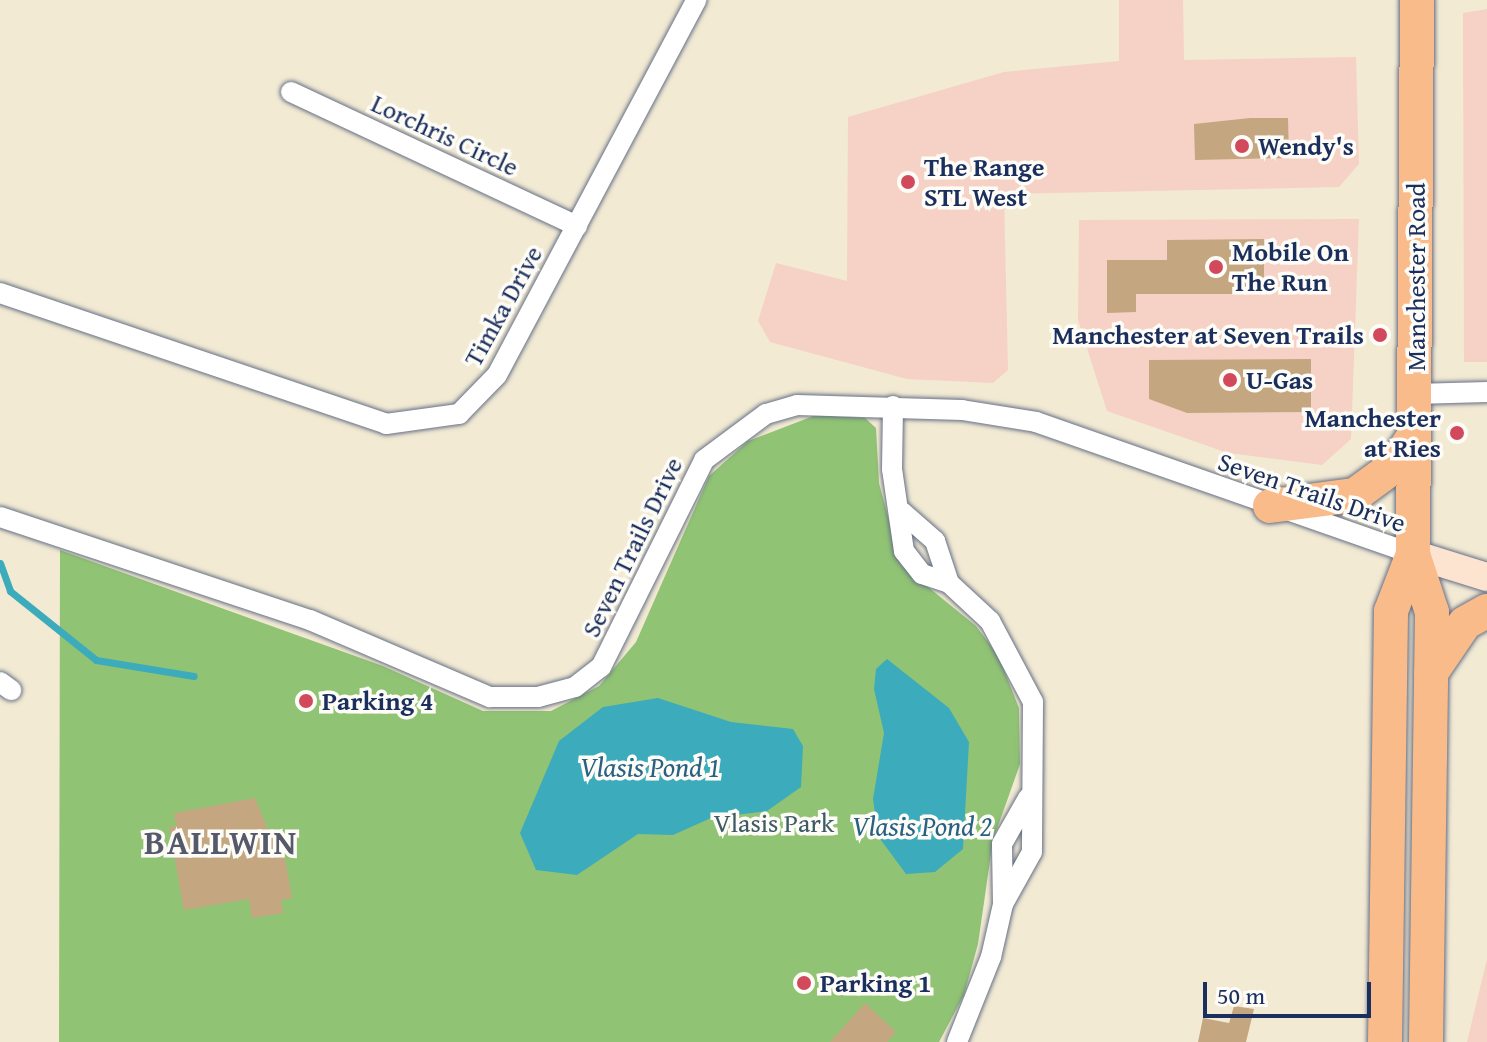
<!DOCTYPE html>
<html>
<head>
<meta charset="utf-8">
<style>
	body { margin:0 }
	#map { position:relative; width:1487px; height:1042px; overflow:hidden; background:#f2ead3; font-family:"Gentium Book Plus",serif }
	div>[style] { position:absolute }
	.built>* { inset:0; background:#f6d1c5 }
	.green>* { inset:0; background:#91c374 }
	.water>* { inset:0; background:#3cabbb }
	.stream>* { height:7px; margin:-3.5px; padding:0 3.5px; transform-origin:3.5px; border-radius:3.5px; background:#3cabbb }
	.building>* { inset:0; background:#c4a781 }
	.roads { filter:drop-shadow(0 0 2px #667087) drop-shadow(0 0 2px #667087) }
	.street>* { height:20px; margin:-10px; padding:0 10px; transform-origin:10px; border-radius:10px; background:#fff }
	.secondary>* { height:28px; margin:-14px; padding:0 14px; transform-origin:14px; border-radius:14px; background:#fde4d1 }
	.highway>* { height:34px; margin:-17px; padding:0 17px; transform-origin:17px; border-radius:17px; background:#fabb8b }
	.dots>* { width:22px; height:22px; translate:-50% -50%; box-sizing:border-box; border:4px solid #fdfcf7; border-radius:50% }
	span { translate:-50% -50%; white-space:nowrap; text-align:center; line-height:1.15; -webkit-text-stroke:7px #fdfcf7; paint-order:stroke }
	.street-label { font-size:26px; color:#1b2f5e }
	.poi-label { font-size:26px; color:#1b2f5e; font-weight:700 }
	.left { translate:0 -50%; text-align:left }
	.right { translate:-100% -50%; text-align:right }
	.park-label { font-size:26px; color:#3e5b65 }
	.water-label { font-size:28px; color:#286183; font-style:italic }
	.district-label { font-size:34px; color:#56596a; font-weight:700; letter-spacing:2px }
	.scale { position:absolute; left:1203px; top:982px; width:168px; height:36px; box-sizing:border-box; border:4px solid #1b2f5e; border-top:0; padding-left:10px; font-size:24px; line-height:28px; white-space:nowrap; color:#1b2f5e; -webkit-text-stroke:6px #fdfcf7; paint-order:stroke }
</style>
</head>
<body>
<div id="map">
	<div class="built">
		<div style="clip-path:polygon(1119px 0,1183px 0,1184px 60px,1356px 57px,1359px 164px,1339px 187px,1004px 194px,1008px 370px,993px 383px,907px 379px,770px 342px,758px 321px,776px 263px,847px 281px,848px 117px,1004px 72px,1119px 61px)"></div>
		<div style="clip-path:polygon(1487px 9px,1487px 362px,1464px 362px,1463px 13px)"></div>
		<div style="clip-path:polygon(1359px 219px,1351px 439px,1322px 465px,1228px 453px,1107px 411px,1078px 320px,1079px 220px)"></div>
		<div style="clip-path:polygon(1487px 959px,1487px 1042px,1467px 1042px)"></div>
	</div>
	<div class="green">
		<div style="clip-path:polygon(816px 415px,865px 418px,876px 428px,879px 483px,901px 565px,976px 626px,998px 655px,1019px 708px,1020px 764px,993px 840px,978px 944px,964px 995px,939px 1042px,59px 1042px,60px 550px,383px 666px,483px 711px,551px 711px,599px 686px,636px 642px,709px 476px,748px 441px)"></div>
	</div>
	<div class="water">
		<div style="clip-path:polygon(887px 659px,949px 708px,969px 742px,963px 849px,935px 872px,906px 874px,878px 836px,873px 799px,884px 733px,874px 689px,876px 669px)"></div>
		<div style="clip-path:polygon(658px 698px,731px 722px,793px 729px,803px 746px,801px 787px,767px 811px,711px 818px,673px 835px,638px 834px,577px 875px,536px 870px,520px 833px,559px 741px,603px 707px)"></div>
	</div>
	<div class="stream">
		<div style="left:0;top:563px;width:30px;rotate:70deg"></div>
		<div style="left:10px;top:591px;width:110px;rotate:38.7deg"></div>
		<div style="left:96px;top:660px;width:99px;rotate:9.3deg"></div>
	</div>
	<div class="building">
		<div style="clip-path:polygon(1250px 118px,1288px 118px,1289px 158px,1195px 160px,1194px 124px)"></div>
		<div style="clip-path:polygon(1264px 239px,1264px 294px,1136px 294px,1136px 312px,1107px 313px,1107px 260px,1167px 260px,1167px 240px)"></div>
		<div style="clip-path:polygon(1311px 359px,1311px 412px,1187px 413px,1149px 399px,1149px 360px)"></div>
		<div style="clip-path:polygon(255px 798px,271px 837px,281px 835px,292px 898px,281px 900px,283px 913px,252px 918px,249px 899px,184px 910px,169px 827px,176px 826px,174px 813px)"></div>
		<div style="clip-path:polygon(865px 1003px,896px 1032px,887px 1042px,830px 1042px)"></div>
		<div style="clip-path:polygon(1234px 1006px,1254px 1009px,1246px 1042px,1198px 1042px,1203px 1018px,1229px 1023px)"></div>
	</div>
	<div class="roads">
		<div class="street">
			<div style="left:291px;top:92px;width:316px;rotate:25.1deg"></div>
			<div style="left:0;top:293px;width:408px;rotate:18.7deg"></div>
			<div style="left:386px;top:424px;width:74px;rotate:-7.8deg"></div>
			<div style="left:459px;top:414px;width:54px;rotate:-45.7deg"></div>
			<div style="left:497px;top:375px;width:425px;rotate:-62deg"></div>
			<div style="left:1415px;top:394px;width:72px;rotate:-1.6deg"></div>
			<div style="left:893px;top:406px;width:63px;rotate:90.9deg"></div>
			<div style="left:892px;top:469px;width:83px;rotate:81.7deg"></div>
			<div style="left:904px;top:551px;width:29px;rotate:52deg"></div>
			<div style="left:922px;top:574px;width:28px;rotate:18deg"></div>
			<div style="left:949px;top:583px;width:56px;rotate:42.8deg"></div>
			<div style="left:990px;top:621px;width:92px;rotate:62deg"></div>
			<div style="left:1033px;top:702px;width:150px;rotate:90.4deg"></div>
			<div style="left:1032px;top:852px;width:60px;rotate:119.1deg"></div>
			<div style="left:902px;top:512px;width:44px;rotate:41.3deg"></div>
			<div style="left:935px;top:541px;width:44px;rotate:71.6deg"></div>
			<div style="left:0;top:517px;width:327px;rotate:18.4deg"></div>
			<div style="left:310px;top:620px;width:196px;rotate:23.2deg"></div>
			<div style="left:490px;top:697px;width:48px"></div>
			<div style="left:538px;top:697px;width:38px;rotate:-15deg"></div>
			<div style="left:575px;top:687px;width:33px;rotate:-38deg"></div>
			<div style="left:601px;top:667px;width:231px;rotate:-63.5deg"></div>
			<div style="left:704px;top:460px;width:77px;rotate:-36.6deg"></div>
			<div style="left:766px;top:414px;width:32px;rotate:-16deg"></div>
			<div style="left:797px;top:405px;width:165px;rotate:1.7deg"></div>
			<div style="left:962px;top:410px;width:75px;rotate:9.2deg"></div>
			<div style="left:1036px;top:422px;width:399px;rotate:19.3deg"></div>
			<div style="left:0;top:682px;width:14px;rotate:36deg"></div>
			<div style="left:957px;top:1042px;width:92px;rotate:-68.2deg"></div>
			<div style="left:991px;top:957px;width:54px;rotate:-77.2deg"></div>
			<div style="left:1003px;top:904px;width:60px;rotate:-91deg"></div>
			<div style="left:1002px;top:844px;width:53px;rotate:-60.5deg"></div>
		</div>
		<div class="secondary">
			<div style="left:1413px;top:554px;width:77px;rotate:17.3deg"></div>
		</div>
		<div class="highway">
			<div style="left:1417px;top:0;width:554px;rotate:90.41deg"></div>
			<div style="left:1413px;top:554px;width:61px;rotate:71.9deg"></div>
			<div style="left:1432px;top:612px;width:430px;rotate:90.8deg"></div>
			<div style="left:1270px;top:506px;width:86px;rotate:-7.4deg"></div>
			<div style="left:1355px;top:495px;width:47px;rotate:-36.4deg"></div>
			<div style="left:1393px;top:467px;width:37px;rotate:-56deg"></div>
			<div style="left:1431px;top:673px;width:60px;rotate:-55.8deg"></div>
			<div style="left:1465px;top:623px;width:25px;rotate:-29deg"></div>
			<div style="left:1385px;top:1042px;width:431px;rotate:-89.2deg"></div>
			<div style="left:1391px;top:611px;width:61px;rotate:-68.9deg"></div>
		</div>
	</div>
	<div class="dots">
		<div style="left:1242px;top:146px;background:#d1495b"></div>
		<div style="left:908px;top:182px;background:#d1495b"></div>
		<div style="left:1216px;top:267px;background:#d1495b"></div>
		<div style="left:1380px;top:335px;background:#d1495b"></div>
		<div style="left:1230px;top:380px;background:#d1495b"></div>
		<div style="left:1457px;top:433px;background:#d1495b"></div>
		<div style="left:306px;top:701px;background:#d1495b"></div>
		<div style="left:804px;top:983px;background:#d1495b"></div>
	</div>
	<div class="street-label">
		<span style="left:445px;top:135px;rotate:25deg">Lorchris Circle</span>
		<span style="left:1416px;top:277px;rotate:-90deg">Manchester Road</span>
		<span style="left:503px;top:306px;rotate:-61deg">Timka Drive</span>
		<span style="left:1312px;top:492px;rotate:19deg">Seven Trails Drive</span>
		<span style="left:632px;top:547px;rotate:-64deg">Seven Trails Drive</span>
	</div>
	<div class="poi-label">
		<span class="left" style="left:1258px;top:146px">Wendy's</span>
		<span class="left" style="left:924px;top:182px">The Range<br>STL West</span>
		<span class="left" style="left:1232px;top:267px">Mobile On<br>The Run</span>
		<span class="right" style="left:1364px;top:335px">Manchester at Seven Trails</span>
		<span class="left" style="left:1246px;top:380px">U-Gas</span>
		<span class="right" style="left:1441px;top:433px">Manchester<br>at Ries</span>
		<span class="left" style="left:322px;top:701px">Parking 4</span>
		<span class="left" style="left:820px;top:983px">Parking 1</span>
	</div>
	<div class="park-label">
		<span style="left:774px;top:823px">Vlasis Park</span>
	</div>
	<div class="water-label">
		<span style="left:650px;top:767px">Vlasis Pond 1</span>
		<span style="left:922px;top:826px">Vlasis Pond 2</span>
	</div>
	<div class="district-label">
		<span style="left:221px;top:842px">BALLWIN</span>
	</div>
	<div class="scale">50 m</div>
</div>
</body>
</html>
